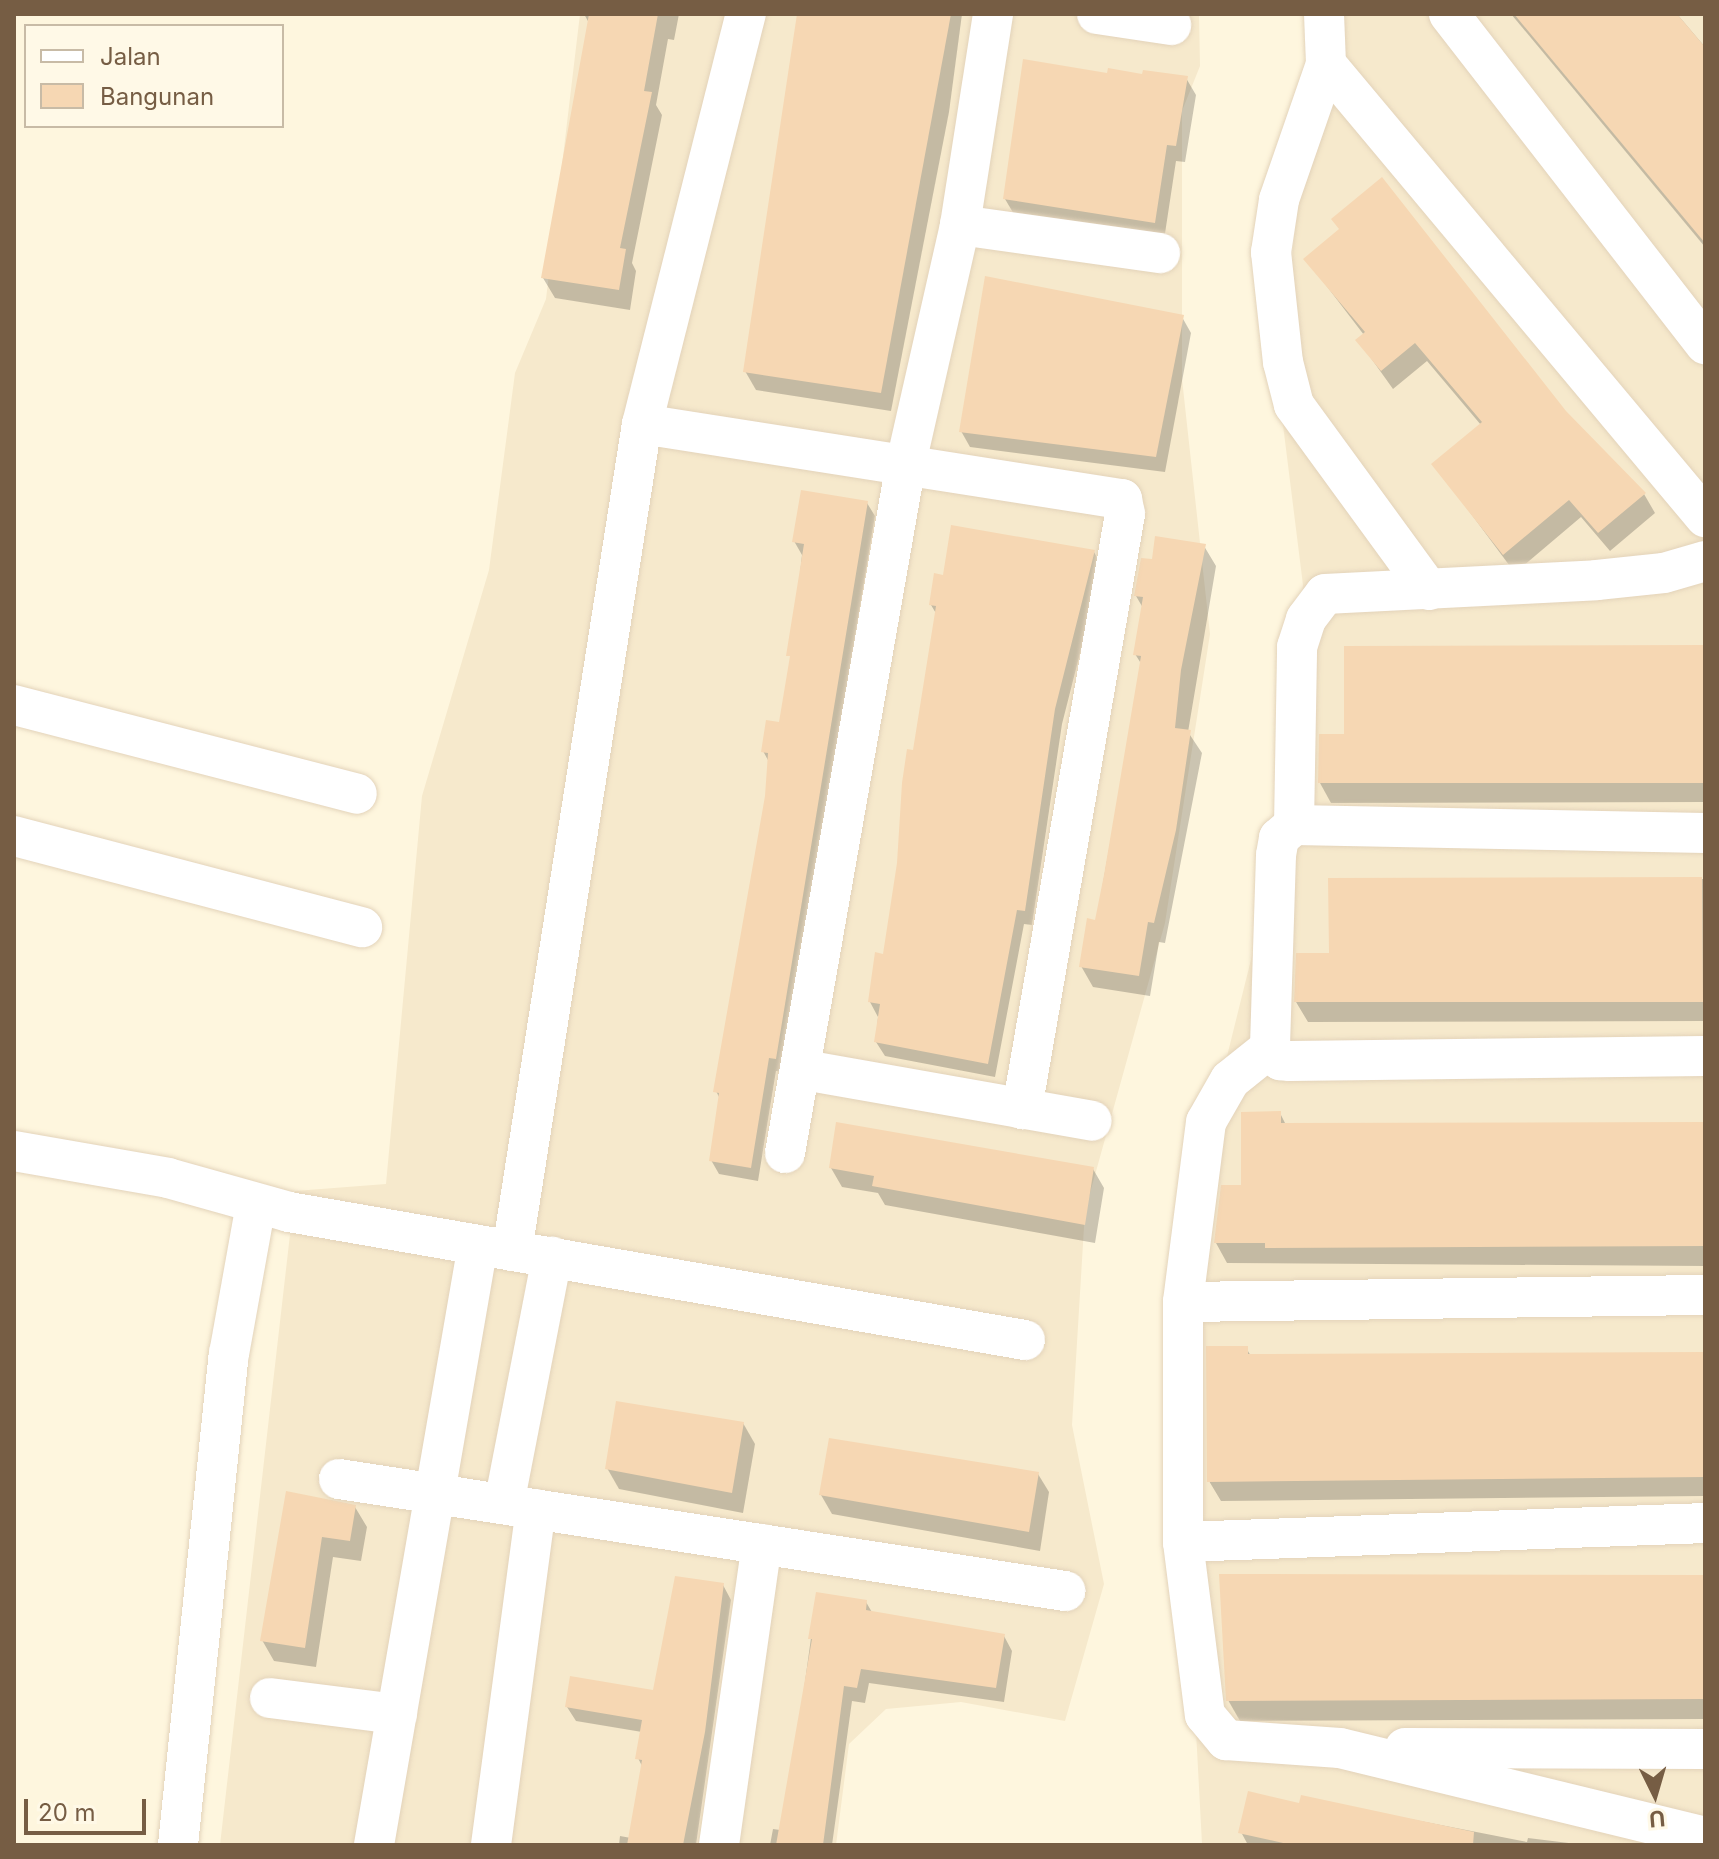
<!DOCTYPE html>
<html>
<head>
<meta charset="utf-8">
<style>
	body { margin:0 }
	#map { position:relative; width:1719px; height:1859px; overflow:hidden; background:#fef6de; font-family:Inter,sans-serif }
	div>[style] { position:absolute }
	.residential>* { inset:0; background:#f6e9cc }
	.shadow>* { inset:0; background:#0003 }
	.building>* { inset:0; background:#f6d7b3 }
	.roads { filter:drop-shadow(0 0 2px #e3d3ba) drop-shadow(0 0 2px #e3d3ba) }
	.street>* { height:40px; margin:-20px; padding:0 20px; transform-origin:20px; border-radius:20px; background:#fff }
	span { translate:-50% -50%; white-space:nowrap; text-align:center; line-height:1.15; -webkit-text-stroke:8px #fff9e7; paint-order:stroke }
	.frame { position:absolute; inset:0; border:16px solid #765d44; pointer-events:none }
	.legend { position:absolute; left:24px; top:24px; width:260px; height:104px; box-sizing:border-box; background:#fff9e7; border:2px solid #c8bba6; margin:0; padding:10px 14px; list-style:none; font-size:24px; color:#765d44 }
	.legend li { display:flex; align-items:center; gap:16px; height:40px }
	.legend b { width:40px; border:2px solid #c8bba6 }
	.north { position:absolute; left:1615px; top:1755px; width:80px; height:80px; -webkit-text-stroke:6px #fff9e7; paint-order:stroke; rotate:175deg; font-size:22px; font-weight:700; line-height:32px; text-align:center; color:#765d44 }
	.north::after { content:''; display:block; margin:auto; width:28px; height:36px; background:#765d44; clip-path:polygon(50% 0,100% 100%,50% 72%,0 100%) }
	.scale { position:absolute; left:24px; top:1799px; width:122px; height:36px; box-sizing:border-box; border:4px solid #765d44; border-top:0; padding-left:10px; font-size:24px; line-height:28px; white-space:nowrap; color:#765d44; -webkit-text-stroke:6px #fff9e7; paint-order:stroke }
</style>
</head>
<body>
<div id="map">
	<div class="residential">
		<div style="clip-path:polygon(580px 14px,1199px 14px,1200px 66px,1182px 111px,1182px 379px,1210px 634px,1165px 923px,1085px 1211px,1072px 1425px,1104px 1584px,1065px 1721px,961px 1702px,886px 1709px,849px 1744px,836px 1845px,220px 1845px,295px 1191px,386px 1184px,422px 796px,489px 570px,515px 373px,546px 299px)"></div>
		<div style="clip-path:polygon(1313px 14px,1705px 14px,1705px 1845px,1202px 1844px,1172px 1278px,1267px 895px,1303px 585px,1280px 401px)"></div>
	</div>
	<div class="shadow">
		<div style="clip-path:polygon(584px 14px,679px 14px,674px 40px,668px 39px,656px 105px,662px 115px,632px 263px,636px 271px,630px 310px,555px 298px,543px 278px,589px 23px)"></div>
		<div style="clip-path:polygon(800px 14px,962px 14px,949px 112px,891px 411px,756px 390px,745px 371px)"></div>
		<div style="clip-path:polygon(1511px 14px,1677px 14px,1705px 47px,1705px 247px)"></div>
		<div style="clip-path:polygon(1108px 75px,1186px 78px,1196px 95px,1185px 162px,1176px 161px,1164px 240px,1015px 216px,1005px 199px)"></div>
		<div style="clip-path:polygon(1306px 259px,1565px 412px,1644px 494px,1655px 513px,1610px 551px,1581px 517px,1515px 573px,1434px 464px,1481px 425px,1427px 361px,1393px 389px,1358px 340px,1364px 335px)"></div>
		<div style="clip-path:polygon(1182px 317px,1191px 333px,1165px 472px,970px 447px,961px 431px)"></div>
		<div style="clip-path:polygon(867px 503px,875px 516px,783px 1072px,776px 1071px,758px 1181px,719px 1174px,711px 1160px,720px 1099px,716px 1091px,767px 796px,769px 762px,763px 751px,780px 725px,791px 661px,802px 555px,794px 541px)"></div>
		<div style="clip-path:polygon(1204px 546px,1216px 566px,1188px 732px,1202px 753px,1165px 943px,1159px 942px,1150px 996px,1093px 987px,1081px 966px,1096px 922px,1142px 665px,1135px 654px,1143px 608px,1136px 596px,1153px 562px)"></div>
		<div style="clip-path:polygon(1094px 552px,1102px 567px,1062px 724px,1032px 925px,1024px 924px,995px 1077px,885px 1056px,876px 1042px,878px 1017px,870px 1002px,884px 956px,937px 615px,931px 605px,945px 577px)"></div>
		<div style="clip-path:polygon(1705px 647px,1705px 802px,1331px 803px,1320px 783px,1346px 736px)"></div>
		<div style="clip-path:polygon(1705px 879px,1705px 1021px,1308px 1022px,1296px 1002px,1331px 955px,1330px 880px)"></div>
		<div style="clip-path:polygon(1280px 1113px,1286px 1125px,1705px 1124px,1705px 1266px,1227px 1263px,1216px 1243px)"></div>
		<div style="clip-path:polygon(831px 1168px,1093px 1169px,1104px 1188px,1095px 1243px,885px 1205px,878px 1193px,842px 1187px)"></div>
		<div style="clip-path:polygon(1246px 1348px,1251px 1356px,1705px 1354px,1705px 1496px,1221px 1501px,1209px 1481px)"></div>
		<div style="clip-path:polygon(743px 1423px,755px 1444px,743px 1513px,619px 1489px,607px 1468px)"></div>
		<div style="clip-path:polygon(1038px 1474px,1049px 1492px,1040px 1551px,832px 1514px,821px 1495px)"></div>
		<div style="clip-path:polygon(287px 1494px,355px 1507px,367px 1527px,361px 1561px,333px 1557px,316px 1667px,274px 1661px,262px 1640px)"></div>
		<div style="clip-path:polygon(1705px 1577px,1705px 1719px,1240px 1721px,1228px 1700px)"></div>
		<div style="clip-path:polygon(723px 1585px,731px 1600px,696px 1845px,619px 1845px,620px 1836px,631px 1838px,643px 1768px,638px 1758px,642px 1732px,576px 1721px,567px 1707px,655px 1692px)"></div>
		<div style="clip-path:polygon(817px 1594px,866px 1602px,873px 1614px,1004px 1636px,1012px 1651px,1004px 1702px,869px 1683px,865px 1703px,852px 1701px,832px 1845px,770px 1845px,773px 1829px,780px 1830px,791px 1784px)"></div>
		<div style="clip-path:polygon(1303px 1798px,1527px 1842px,1528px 1838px,1585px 1845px,1248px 1845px,1241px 1832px,1301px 1805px)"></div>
	</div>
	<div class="building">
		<div style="clip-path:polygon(589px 14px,658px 14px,644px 91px,652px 92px,620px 248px,626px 249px,619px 290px,541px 278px)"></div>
		<div style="clip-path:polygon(797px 14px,951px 14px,881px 393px,743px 372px)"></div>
		<div style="clip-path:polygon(1514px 14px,1677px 14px,1705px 47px,1705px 243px)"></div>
		<div style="clip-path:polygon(1023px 59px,1107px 73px,1108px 68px,1142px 74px,1143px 70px,1188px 76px,1176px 146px,1167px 145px,1155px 223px,1003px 199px)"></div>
		<div style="clip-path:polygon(1382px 177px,1566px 411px,1646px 493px,1598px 533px,1569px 500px,1503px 555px,1431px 464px,1482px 422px,1415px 343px,1381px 371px,1355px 340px,1365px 332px,1303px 259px,1339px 229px,1331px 219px)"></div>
		<div style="clip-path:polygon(985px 276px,1184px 315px,1156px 457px,959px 432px)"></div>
		<div style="clip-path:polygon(801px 490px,868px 501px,776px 1059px,769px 1058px,751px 1168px,709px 1161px,719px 1093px,713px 1092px,765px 796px,768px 753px,761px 752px,766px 720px,779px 722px,790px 656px,786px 656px,804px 544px,792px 542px)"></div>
		<div style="clip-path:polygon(951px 525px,1095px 550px,1055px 709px,1025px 911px,1017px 910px,988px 1064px,874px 1042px,880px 1004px,868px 1002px,875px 952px,883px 954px,897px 863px,902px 783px,907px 749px,913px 750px,936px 606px,929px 605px,934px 573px,943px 575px)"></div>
		<div style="clip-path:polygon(1155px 536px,1206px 544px,1181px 670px,1175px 728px,1191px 730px,1176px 830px,1154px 923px,1148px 922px,1139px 976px,1079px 967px,1087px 918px,1095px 920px,1104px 875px,1141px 656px,1133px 655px,1143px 597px,1134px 596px,1141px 558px,1152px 559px)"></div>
		<div style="clip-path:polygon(1705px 645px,1705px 783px,1318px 783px,1319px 734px,1344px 734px,1344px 646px)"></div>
		<div style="clip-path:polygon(1702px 877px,1703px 1002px,1294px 1002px,1296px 953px,1329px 953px,1328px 878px)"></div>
		<div style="clip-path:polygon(1281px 1111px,1281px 1123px,1705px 1122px,1705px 1246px,1265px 1248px,1265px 1243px,1214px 1243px,1221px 1185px,1241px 1185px,1241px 1112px)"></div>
		<div style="clip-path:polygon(836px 1122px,1094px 1167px,1085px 1225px,872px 1186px,874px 1176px,829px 1168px)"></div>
		<div style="clip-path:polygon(1206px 1346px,1248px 1346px,1248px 1354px,1705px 1352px,1705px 1477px,1207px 1482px)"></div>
		<div style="clip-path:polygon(616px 1401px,744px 1422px,732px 1493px,605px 1469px)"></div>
		<div style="clip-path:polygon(829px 1438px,1039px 1472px,1029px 1532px,819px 1495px)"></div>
		<div style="clip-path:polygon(286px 1491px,356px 1505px,350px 1541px,322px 1537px,305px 1648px,260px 1641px)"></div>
		<div style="clip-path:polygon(1219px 1574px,1705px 1575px,1705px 1699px,1226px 1701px)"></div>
		<div style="clip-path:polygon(675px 1576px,724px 1583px,705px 1732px,683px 1845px,627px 1845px,642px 1760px,635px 1759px,642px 1720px,565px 1707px,570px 1676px,653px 1690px)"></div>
		<div style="clip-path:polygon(816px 1592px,867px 1600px,866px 1610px,1005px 1634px,996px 1688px,861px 1669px,857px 1688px,844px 1686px,823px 1845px,776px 1845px,812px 1639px,808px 1639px)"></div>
		<div style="clip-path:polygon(1248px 1791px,1299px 1803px,1301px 1795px,1474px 1832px,1473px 1845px,1292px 1845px,1238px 1833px)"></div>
	</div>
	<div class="roads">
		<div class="street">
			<div style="left:1097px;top:14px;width:75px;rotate:8.5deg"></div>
			<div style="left:1324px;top:14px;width:50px;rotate:87.7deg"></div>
			<div style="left:1326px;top:64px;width:591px;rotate:50.08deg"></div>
			<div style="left:1449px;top:14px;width:418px;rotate:52.2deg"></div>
			<div style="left:1326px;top:64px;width:144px;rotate:109.1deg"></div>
			<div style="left:1279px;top:200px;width:53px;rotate:98.7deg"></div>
			<div style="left:1271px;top:252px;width:111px;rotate:83.8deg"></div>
			<div style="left:1283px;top:362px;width:44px;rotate:75.7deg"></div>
			<div style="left:1294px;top:405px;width:229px;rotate:53.9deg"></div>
			<div style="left:960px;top:225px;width:202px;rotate:8deg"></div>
			<div style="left:642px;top:424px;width:486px;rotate:8.9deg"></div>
			<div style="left:1122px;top:499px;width:15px;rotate:79deg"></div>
			<div style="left:1125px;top:514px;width:604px;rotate:99.82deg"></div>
			<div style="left:14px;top:705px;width:354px;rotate:14.5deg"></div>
			<div style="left:1294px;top:825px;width:178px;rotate:-89deg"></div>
			<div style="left:1297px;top:647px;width:29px;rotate:-72deg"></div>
			<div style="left:1306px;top:619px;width:31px;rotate:-53deg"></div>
			<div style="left:1325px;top:594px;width:272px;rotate:-2.9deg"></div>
			<div style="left:1597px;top:580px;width:67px;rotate:-6deg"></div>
			<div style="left:1664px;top:573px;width:43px;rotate:-16.3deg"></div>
			<div style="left:1705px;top:833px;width:411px;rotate:-178.9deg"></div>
			<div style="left:1294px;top:825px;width:20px;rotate:139deg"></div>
			<div style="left:1279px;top:838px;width:17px;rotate:100deg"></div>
			<div style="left:1276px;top:855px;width:193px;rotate:91.8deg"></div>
			<div style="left:1270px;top:1048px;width:16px;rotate:50deg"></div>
			<div style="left:1280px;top:1060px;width:10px;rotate:6deg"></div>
			<div style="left:1290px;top:1061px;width:415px;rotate:-0.7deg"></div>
			<div style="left:14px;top:836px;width:360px;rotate:14.7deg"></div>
			<div style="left:1270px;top:1048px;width:51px;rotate:141.3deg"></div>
			<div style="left:1230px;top:1080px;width:48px;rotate:119.7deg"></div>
			<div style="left:1206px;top:1122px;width:181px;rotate:97.3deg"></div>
			<div style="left:1183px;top:1302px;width:240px;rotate:90deg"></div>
			<div style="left:1183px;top:1542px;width:174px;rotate:82.8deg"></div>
			<div style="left:1205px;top:1715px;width:33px;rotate:50deg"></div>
			<div style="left:1226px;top:1740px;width:114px;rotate:4deg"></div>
			<div style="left:1340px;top:1748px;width:376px;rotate:13.7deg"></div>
			<div style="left:804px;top:1070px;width:292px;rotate:10deg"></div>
			<div style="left:14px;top:1151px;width:156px;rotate:9.9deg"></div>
			<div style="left:168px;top:1178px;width:126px;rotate:15.7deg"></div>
			<div style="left:289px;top:1212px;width:747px;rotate:9.87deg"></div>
			<div style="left:785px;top:1153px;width:701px;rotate:-80.05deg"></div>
			<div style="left:906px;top:463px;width:244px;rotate:-77.2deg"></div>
			<div style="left:960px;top:225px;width:214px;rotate:-81.1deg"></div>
			<div style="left:512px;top:1251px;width:837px;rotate:-81.07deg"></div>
			<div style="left:642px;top:424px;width:423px;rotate:-75.8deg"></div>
			<div style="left:1183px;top:1302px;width:522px;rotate:-0.77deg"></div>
			<div style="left:339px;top:1479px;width:735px;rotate:8.77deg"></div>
			<div style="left:504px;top:1504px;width:252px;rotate:-79deg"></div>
			<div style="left:1183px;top:1542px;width:522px;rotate:-2.08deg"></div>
			<div style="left:270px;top:1698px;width:128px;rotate:7.2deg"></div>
			<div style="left:1405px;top:1748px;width:300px;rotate:0.2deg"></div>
			<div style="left:178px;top:1845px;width:494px;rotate:-84.1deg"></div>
			<div style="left:229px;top:1354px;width:152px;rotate:-79.8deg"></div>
			<div style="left:374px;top:1845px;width:609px;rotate:-80.17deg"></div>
			<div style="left:491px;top:1845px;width:339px;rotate:-82.4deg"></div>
			<div style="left:719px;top:1845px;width:304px;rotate:-81.9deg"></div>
		</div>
	</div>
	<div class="frame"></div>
	<ul class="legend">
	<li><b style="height:10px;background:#fff"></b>Jalan</li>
	<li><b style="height:22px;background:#f6d7b3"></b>Bangunan</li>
	</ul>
	<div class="north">U</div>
	<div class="scale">20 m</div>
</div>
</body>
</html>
